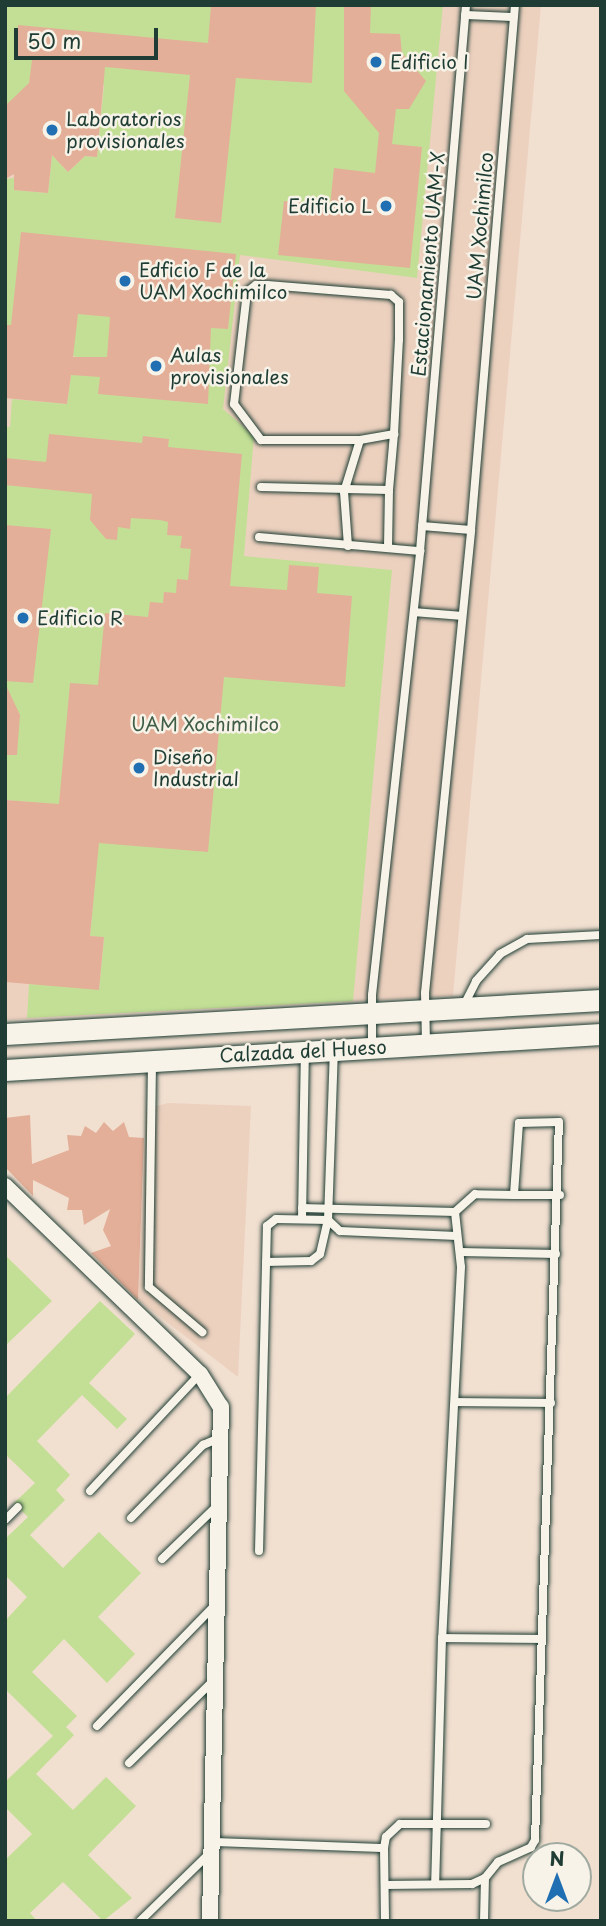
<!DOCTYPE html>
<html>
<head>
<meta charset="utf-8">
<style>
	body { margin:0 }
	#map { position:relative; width:606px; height:1926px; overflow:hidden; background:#f1dfd0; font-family:"Playpen Sans",sans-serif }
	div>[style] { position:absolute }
	.built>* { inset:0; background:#edd1bf }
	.green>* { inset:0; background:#c3df96 }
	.building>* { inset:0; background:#e4af98 }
	.roads { filter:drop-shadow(0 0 2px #1f3d34) drop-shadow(0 0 2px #1f3d34) }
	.service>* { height:8px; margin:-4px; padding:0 4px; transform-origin:4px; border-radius:4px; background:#f7f3e8 }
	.minor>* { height:16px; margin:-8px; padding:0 8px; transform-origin:8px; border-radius:8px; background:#f7f3e8 }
	.secondary>* { height:21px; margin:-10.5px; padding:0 10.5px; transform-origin:10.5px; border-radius:10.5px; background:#f7f3e8 }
	.dots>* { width:19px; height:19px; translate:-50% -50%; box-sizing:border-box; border:4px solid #f7f3e8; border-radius:50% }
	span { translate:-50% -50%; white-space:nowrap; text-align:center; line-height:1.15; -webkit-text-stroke:5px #f7f3e8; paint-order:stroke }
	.poi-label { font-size:19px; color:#1f3d34 }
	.left { translate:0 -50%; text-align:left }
	.right { translate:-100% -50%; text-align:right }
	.street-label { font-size:19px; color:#1f3d34 }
	.park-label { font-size:19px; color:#405d48 }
	.frame { position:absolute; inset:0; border:7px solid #1f3d34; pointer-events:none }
	.north { position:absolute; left:522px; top:1842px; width:70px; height:70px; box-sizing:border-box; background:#f7f3e8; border:2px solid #a1aaa0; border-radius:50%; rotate:0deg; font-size:19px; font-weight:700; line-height:28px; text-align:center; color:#1f3d34 }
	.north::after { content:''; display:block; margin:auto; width:24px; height:32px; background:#1f6fb2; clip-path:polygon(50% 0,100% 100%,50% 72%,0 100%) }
	.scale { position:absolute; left:14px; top:28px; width:144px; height:32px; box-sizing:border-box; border:4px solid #1f3d34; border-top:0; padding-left:9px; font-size:21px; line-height:24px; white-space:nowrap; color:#1f3d34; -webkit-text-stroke:5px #f7f3e8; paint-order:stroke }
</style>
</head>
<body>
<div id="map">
	<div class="built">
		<div style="clip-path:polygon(5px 5px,541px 5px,453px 996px,5px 1020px)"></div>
		<div style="clip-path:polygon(168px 1103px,251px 1106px,238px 1377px,138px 1300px,146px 1109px)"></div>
	</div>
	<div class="green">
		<div style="clip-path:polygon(5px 5px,443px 5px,417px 278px,240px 255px,223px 409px,254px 436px,244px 556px,392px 570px,353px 1001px,27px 1018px,29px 984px,99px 989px,104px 938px,90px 936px,97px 858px,40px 803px,5px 800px,5px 427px,10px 427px,12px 399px,67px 404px,71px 375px,88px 360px,73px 356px,75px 332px,5px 325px,5px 179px,14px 178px,15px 190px,48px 193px,52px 155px,68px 172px,85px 156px,97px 157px,104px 85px,30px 77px,26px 103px,5px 106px)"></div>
		<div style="clip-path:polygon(5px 1255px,52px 1301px,5px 1346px)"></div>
		<div style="clip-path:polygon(100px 1301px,135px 1334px,89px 1383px,127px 1419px,117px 1429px,82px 1395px,37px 1441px,70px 1475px,56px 1490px,65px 1500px,30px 1535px,63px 1568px,99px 1532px,141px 1573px,98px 1617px,135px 1654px,107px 1683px,64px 1639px,32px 1672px,77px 1716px,66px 1727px,74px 1735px,36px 1774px,73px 1810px,106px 1777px,136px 1806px,88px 1855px,132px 1898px,103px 1921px,63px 1882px,30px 1913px,37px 1921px,5px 1921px,5px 1860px,32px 1834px,5px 1807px,5px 1782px,53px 1736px,5px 1689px,5px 1621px,27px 1597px,5px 1575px,5px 1539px,28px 1517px,14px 1503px,35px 1483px,5px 1454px,5px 1398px)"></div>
	</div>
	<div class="building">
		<div style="clip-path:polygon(211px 5px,316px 5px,312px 83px,236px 78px,221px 223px,175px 218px,190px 75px,105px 67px,97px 157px,85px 156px,68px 172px,52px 155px,48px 193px,14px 190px,14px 174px,5px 179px,5px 106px,29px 83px,32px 60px,15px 59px,18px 25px,208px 43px)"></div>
		<div style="clip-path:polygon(344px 5px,371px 5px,370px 33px,400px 34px,402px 53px,426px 81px,409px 109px,396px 109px,392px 144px,422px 147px,410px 268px,278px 255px,284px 201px,330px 205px,334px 168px,375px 173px,379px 133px,344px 91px)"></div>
		<div style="clip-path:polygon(evenodd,21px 232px,236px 254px,228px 329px,211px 328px,208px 404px,98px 394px,100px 377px,71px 375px,67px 404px,5px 398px,5px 325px,11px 325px,21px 232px,78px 314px,110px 317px,107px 357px,73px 357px,78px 314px)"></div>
		<div style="clip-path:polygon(49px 434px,142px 443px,143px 436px,169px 439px,168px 447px,242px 454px,230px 586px,287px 590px,289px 565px,319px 567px,317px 593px,352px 596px,345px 687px,224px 677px,208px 852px,99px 843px,90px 936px,104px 937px,99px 990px,5px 982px,5px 800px,59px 804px,70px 683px,98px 685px,105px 613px,148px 617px,150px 602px,163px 603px,164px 592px,176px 593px,177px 579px,188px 580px,191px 549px,180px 548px,182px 536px,167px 535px,168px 522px,160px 520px,131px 518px,130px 529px,118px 527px,117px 540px,106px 539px,90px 520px,92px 494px,5px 485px,5px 458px,46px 462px)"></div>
		<div style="clip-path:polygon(5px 525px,51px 529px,33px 683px,5px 681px)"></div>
		<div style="clip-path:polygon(5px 683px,20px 715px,17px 755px,5px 755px)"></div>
		<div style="clip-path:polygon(30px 1115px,32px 1164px,69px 1150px,67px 1135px,81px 1136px,85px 1126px,96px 1133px,104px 1122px,113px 1131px,124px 1122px,129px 1137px,144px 1138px,138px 1300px,91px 1253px,111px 1246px,103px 1230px,110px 1209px,84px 1225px,82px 1210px,67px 1210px,69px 1198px,33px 1180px,33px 1196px,5px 1167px,5px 1118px)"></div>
	</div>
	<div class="roads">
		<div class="service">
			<div style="left:465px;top:15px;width:48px;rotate:2.4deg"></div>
			<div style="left:261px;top:487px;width:128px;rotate:1.3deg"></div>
			<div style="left:422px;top:526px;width:49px;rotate:4.7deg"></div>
			<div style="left:259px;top:537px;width:162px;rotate:5deg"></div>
			<div style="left:348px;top:546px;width:54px;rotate:-94.2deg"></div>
			<div style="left:344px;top:492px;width:54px;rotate:-72.9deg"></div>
			<div style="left:388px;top:547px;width:57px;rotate:-89deg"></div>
			<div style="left:389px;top:490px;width:56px;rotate:-84.9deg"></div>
			<div style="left:394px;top:434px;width:94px;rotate:-87deg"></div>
			<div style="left:399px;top:340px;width:38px;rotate:-90deg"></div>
			<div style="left:399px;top:302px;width:11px;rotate:-139deg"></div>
			<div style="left:391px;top:295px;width:124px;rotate:-175.4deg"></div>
			<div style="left:267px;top:285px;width:11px;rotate:180deg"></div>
			<div style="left:256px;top:285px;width:11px;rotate:142deg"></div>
			<div style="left:247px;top:292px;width:113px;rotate:96.6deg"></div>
			<div style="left:234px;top:404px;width:45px;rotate:53.1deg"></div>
			<div style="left:261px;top:440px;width:99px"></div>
			<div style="left:360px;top:440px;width:35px;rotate:-10deg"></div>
			<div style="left:414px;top:612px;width:48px;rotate:4.8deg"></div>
			<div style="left:464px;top:1005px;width:27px;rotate:-63deg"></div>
			<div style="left:476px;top:981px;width:36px;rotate:-48deg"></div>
			<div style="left:500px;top:954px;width:31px;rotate:-29deg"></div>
			<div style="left:527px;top:939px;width:74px;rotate:-3.1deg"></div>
			<div style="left:426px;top:1044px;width:51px;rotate:-91.1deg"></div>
			<div style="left:425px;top:993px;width:465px;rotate:-84.3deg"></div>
			<div style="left:471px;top:530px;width:527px;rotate:-85.21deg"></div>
			<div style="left:372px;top:1047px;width:52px;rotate:-90deg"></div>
			<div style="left:372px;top:995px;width:447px;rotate:-83.8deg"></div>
			<div style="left:420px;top:551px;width:548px;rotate:-85.18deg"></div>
			<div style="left:152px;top:1063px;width:224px;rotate:90.8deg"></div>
			<div style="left:149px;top:1287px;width:70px;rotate:40.3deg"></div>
			<div style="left:514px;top:1195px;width:46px"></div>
			<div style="left:302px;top:1208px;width:153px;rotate:1.5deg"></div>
			<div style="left:302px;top:1219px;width:165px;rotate:-89deg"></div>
			<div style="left:461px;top:1252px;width:95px;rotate:1.2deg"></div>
			<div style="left:266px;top:1262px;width:45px;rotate:-1.3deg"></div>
			<div style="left:311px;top:1261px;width:11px;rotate:-38deg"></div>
			<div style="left:320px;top:1254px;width:35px;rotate:-77deg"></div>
			<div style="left:328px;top:1220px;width:169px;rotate:-88deg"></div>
			<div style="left:455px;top:1402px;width:96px;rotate:0.6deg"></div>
			<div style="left:90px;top:1491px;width:161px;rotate:-46.8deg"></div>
			<div style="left:131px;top:1518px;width:103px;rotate:-45.4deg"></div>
			<div style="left:203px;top:1445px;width:21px;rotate:-23deg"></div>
			<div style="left:5px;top:1520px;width:18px;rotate:-45deg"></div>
			<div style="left:259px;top:1551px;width:325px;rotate:-88.6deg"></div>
			<div style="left:267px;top:1226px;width:11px;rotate:-38deg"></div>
			<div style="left:276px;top:1219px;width:52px;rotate:1.1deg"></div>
			<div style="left:328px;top:1220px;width:16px;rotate:43deg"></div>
			<div style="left:340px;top:1231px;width:117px;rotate:2.4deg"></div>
			<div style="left:162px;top:1559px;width:78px;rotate:-44deg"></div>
			<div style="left:442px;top:1638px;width:99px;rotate:0.6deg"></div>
			<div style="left:97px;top:1726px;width:168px;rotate:-45.7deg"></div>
			<div style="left:129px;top:1763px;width:119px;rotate:-44.3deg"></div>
			<div style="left:212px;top:1842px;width:172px;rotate:2deg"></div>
			<div style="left:384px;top:1848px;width:73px;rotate:89.2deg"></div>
			<div style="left:384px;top:1848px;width:11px;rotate:-80deg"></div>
			<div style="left:386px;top:1837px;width:19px;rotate:-43deg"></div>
			<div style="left:400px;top:1824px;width:86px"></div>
			<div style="left:385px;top:1885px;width:87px;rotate:-0.7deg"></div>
			<div style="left:472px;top:1884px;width:14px;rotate:-25deg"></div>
			<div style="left:485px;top:1878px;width:21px;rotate:-51deg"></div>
			<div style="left:498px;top:1862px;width:36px;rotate:-24deg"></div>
			<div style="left:531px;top:1847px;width:8px;rotate:-60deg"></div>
			<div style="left:535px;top:1840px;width:718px;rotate:-88.09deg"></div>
			<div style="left:559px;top:1122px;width:40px;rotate:178.6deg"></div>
			<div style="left:519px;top:1123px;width:72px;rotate:94deg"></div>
			<div style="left:514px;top:1195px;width:39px;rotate:-179deg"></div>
			<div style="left:475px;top:1194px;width:27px;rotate:138deg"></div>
			<div style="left:455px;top:1212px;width:55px;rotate:83.8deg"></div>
			<div style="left:461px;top:1267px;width:371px;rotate:92.9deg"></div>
			<div style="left:442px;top:1638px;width:246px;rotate:91.6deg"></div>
			<div style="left:140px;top:1921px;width:99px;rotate:-44.2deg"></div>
			<div style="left:484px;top:1921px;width:43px;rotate:-88.7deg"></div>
		</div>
		<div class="minor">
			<div style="left:5px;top:1186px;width:271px;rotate:44deg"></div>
			<div style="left:200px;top:1374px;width:39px;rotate:58deg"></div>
			<div style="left:221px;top:1407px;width:514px;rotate:91.23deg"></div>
		</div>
		<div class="secondary">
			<div style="left:5px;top:1034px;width:597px;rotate:-3.27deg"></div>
			<div style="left:5px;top:1070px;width:597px;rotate:-3.46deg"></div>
		</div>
	</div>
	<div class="dots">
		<div style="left:376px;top:62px;background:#1f6fb2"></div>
		<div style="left:52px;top:130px;background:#1f6fb2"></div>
		<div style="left:386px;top:206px;background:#1f6fb2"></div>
		<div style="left:125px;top:281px;background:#1f6fb2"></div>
		<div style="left:156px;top:366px;background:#1f6fb2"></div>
		<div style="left:23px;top:618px;background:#1f6fb2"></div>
		<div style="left:139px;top:768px;background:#1f6fb2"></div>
	</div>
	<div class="poi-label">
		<span class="left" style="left:390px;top:62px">Edificio I</span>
		<span class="left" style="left:66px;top:130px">Laboratorios<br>provisionales</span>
		<span class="right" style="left:372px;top:206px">Edificio L</span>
		<span class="left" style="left:139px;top:281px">Edficio F de la<br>UAM Xochimilco</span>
		<span class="left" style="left:170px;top:366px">Aulas<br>provisionales</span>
		<span class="left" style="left:37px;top:618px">Edificio R</span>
		<span class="left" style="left:153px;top:768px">Diseño<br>Industrial</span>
	</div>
	<div class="street-label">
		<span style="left:480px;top:226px;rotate:-85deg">UAM Xochimilco</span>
		<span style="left:428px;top:264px;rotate:-85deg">Estacionamiento UAM-X</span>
		<span style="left:303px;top:1051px;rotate:-3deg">Calzada del Hueso</span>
	</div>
	<div class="park-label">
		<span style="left:205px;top:724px">UAM Xochimilco</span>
	</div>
	<div class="frame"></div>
	<div class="north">N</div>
	<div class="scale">50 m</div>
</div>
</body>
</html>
